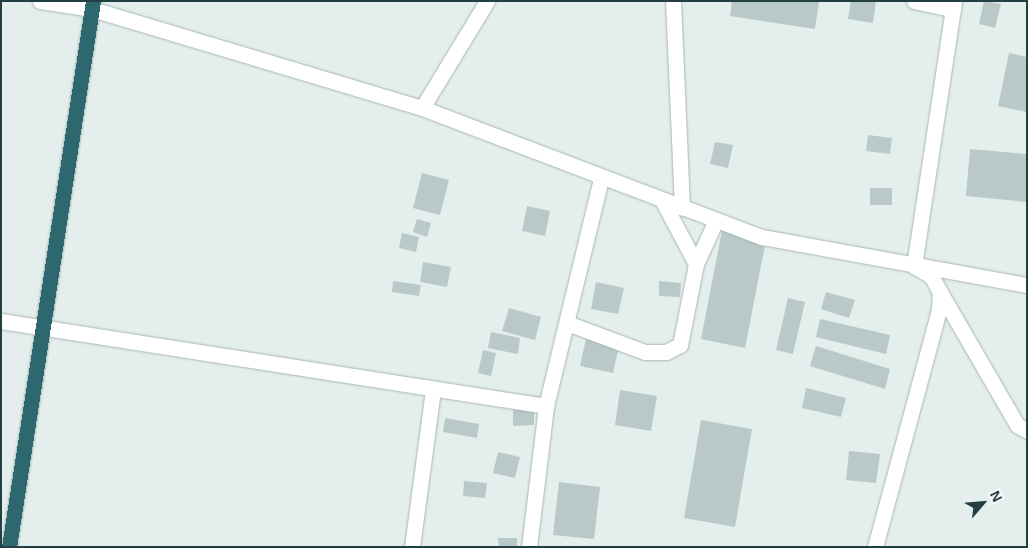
<!DOCTYPE html>
<html>
<head>
<meta charset="utf-8">
<style>
	body { margin:0 }
	#map { position:relative; width:1028px; height:548px; overflow:hidden; background:#e4eeed; font-family:Arial,sans-serif }
	div>[style] { position:absolute }
	.building>* { inset:0; background:#b9c9c7 }
	.roads { filter:drop-shadow(0 0 1px #a6b6b6) drop-shadow(0 0 1px #a6b6b6) }
	.street>* { height:15px; margin:-7.5px; padding:0 7.5px; transform-origin:7.5px; border-radius:7.5px; background:#fff }
	.highway>* { height:15px; margin:-7.5px; padding:0 7.5px; transform-origin:7.5px; border-radius:7.5px; background:#2c686e }
	span { translate:-50% -50%; white-space:nowrap; text-align:center; line-height:1.15; -webkit-text-stroke:4.5px #f5faf9; paint-order:stroke }
	.frame { position:absolute; inset:0; border:2px solid #223f41; pointer-events:none }
	.north { position:absolute; left:958px; top:478px; width:50px; height:50px; -webkit-text-stroke:4px #f5faf9; paint-order:stroke; rotate:63deg; font-size:14px; font-weight:700; line-height:20px; text-align:center; color:#223f41 }
	.north::after { content:''; display:block; margin:auto; width:18px; height:22px; background:#223f41; clip-path:polygon(50% 0,100% 100%,50% 72%,0 100%) }
</style>
</head>
<body>
<div id="map">
	<div class="building">
		<div style="clip-path:polygon(732px 1px,819px 1px,815px 29px,730px 16px)"></div>
		<div style="clip-path:polygon(851px 1px,876px 1px,873px 23px,848px 19px)"></div>
		<div style="clip-path:polygon(984px 1px,1001px 4px,995px 28px,979px 24px)"></div>
		<div style="clip-path:polygon(1009px 53px,1027px 57px,1027px 112px,998px 106px)"></div>
		<div style="clip-path:polygon(868px 135px,892px 138px,890px 154px,866px 151px)"></div>
		<div style="clip-path:polygon(715px 142px,733px 145px,728px 168px,710px 164px)"></div>
		<div style="clip-path:polygon(970px 149px,1027px 154px,1027px 202px,966px 196px)"></div>
		<div style="clip-path:polygon(422px 173px,449px 180px,440px 215px,413px 208px)"></div>
		<div style="clip-path:polygon(870px 188px,892px 188px,892px 205px,870px 205px)"></div>
		<div style="clip-path:polygon(527px 206px,550px 211px,545px 236px,522px 231px)"></div>
		<div style="clip-path:polygon(417px 219px,431px 223px,427px 237px,413px 232px)"></div>
		<div style="clip-path:polygon(722px 231px,766px 240px,745px 348px,701px 339px)"></div>
		<div style="clip-path:polygon(402px 233px,419px 237px,416px 252px,399px 248px)"></div>
		<div style="clip-path:polygon(423px 262px,451px 267px,447px 287px,420px 282px)"></div>
		<div style="clip-path:polygon(393px 281px,421px 285px,419px 296px,392px 292px)"></div>
		<div style="clip-path:polygon(659px 281px,681px 283px,680px 297px,659px 296px)"></div>
		<div style="clip-path:polygon(596px 282px,624px 288px,618px 314px,591px 309px)"></div>
		<div style="clip-path:polygon(826px 292px,855px 300px,849px 318px,821px 309px)"></div>
		<div style="clip-path:polygon(788px 298px,805px 302px,793px 354px,776px 350px)"></div>
		<div style="clip-path:polygon(509px 308px,541px 317px,535px 340px,502px 331px)"></div>
		<div style="clip-path:polygon(820px 319px,890px 335px,886px 354px,816px 337px)"></div>
		<div style="clip-path:polygon(491px 332px,520px 338px,518px 354px,488px 348px)"></div>
		<div style="clip-path:polygon(586px 339px,619px 346px,613px 373px,580px 366px)"></div>
		<div style="clip-path:polygon(816px 346px,890px 369px,885px 389px,810px 366px)"></div>
		<div style="clip-path:polygon(483px 350px,496px 353px,491px 376px,478px 373px)"></div>
		<div style="clip-path:polygon(806px 388px,846px 398px,841px 417px,802px 408px)"></div>
		<div style="clip-path:polygon(620px 390px,657px 396px,651px 431px,615px 425px)"></div>
		<div style="clip-path:polygon(513px 406px,534px 406px,534px 425px,513px 426px)"></div>
		<div style="clip-path:polygon(445px 418px,479px 424px,477px 438px,443px 432px)"></div>
		<div style="clip-path:polygon(701px 420px,752px 429px,735px 527px,684px 518px)"></div>
		<div style="clip-path:polygon(849px 451px,880px 454px,876px 483px,846px 480px)"></div>
		<div style="clip-path:polygon(498px 452px,520px 457px,515px 478px,493px 473px)"></div>
		<div style="clip-path:polygon(464px 481px,487px 483px,485px 498px,463px 496px)"></div>
		<div style="clip-path:polygon(559px 482px,600px 487px,594px 539px,553px 535px)"></div>
		<div style="clip-path:polygon(498px 538px,517px 538px,517px 547px,499px 547px)"></div>
	</div>
	<div class="roads">
		<div class="street">
			<div style="left:40px;top:1px;width:53px;rotate:8.7deg"></div>
			<div style="left:92px;top:9px;width:345px;rotate:16.7deg"></div>
			<div style="left:422px;top:108px;width:364px;rotate:20.8deg"></div>
			<div style="left:762px;top:237px;width:269px;rotate:10.3deg"></div>
			<div style="left:673px;top:1px;width:207px;rotate:87.5deg"></div>
			<div style="left:914px;top:1px;width:40px;rotate:12deg"></div>
			<div style="left:422px;top:108px;width:125px;rotate:-58.7deg"></div>
			<div style="left:662px;top:200px;width:72px;rotate:62deg"></div>
			<div style="left:940px;top:292px;width:154px;rotate:59.9deg"></div>
			<div style="left:1017px;top:425px;width:12px;rotate:31deg"></div>
			<div style="left:1px;top:321px;width:552px;rotate:8.86deg"></div>
			<div style="left:567px;top:323px;width:83px;rotate:20.4deg"></div>
			<div style="left:645px;top:352px;width:21px"></div>
			<div style="left:666px;top:352px;width:16px;rotate:-27deg"></div>
			<div style="left:680px;top:345px;width:83px;rotate:-78.8deg"></div>
			<div style="left:696px;top:264px;width:48px;rotate:-65.6deg"></div>
			<div style="left:412px;top:547px;width:159px;rotate:-82.4deg"></div>
			<div style="left:529px;top:547px;width:142px;rotate:-83.1deg"></div>
			<div style="left:546px;top:406px;width:235px;rotate:-76.4deg"></div>
			<div style="left:875px;top:547px;width:246px;rotate:-74.9deg"></div>
			<div style="left:939px;top:309px;width:17px;rotate:-87deg"></div>
			<div style="left:940px;top:292px;width:18px;rotate:-119deg"></div>
			<div style="left:931px;top:276px;width:20px;rotate:-150deg"></div>
			<div style="left:914px;top:266px;width:268px;rotate:-81.4deg"></div>
		</div>
		<div class="highway">
			<div style="left:9px;top:547px;width:552px;rotate:-81.25deg"></div>
		</div>
	</div>
	<div class="frame"></div>
	<div class="north">N</div>
</div>
</body>
</html>
